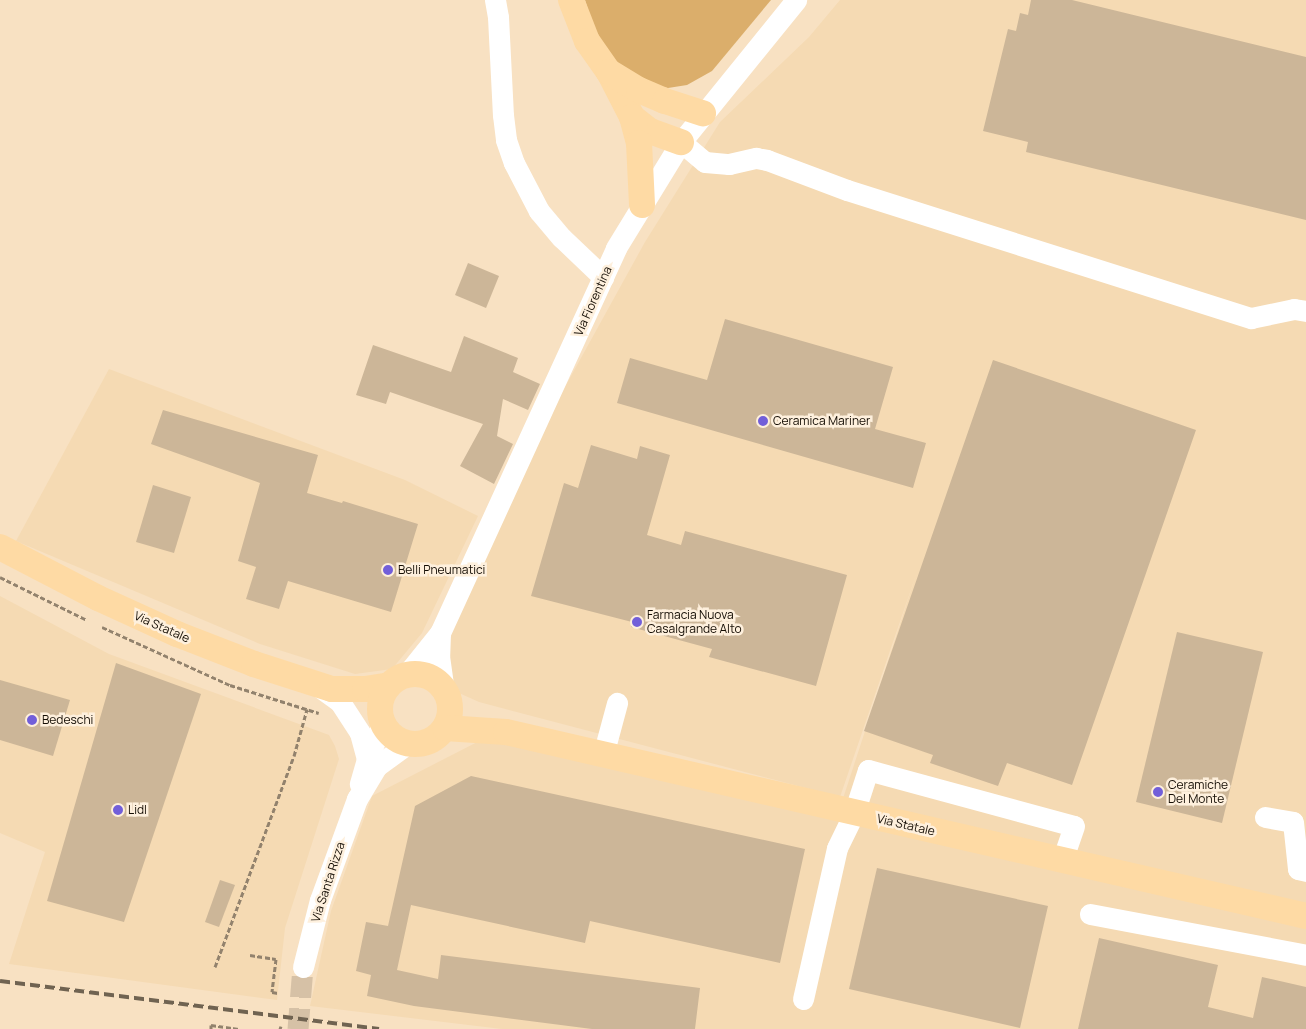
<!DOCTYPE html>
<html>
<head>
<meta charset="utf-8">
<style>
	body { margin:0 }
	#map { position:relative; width:1306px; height:1029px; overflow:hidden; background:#f8e1c2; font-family:Manrope,sans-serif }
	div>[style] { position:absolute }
	.built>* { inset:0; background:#f5dab3 }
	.green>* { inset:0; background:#dbae6b }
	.building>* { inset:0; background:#ccb698 }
	.minor-tunnel>* { height:21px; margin-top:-10.5px; transform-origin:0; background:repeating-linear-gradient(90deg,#d6c1a6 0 21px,transparent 0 32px) }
	.path>* { height:3px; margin-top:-1.5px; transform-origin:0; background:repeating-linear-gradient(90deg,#92826d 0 5px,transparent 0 7.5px) }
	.minor>* { height:21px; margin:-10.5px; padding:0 10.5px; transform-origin:10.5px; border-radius:10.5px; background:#fff }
	.major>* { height:26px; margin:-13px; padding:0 13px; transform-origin:13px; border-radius:13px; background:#fedaa4 }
	.major>.ring { margin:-13px; padding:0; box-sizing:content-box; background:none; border:26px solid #fedaa4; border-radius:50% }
	.rail>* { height:4px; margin-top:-2px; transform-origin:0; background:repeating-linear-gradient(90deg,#706351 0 10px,transparent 0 15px) }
	.dots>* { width:14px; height:14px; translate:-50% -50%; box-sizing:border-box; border:2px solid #fef0dd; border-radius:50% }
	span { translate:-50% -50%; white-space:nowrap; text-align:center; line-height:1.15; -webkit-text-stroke:5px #fef0dd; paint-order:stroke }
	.street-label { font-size:12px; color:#140d04 }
	.poi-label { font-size:12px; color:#140d04 }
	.left { translate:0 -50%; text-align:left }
</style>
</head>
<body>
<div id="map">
	<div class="built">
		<div style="clip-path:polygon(840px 0,1306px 0,1306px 1029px,502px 1029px,310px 1006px,331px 911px,372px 796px,487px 737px,836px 820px,917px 572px,840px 797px,479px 702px,459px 693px,444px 668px,445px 632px,560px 396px,645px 242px,720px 122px,809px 37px)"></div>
		<div style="clip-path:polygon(109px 369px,405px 480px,478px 516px,422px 633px,392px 669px,355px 674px,260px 644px,16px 541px)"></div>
		<div style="clip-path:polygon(0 596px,109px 654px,329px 735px,335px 746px,339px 759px,285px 928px,277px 1000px,9px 964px,45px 852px,0 833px)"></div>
	</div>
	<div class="green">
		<div style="clip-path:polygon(585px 0,771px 0,712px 71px,687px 85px,668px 88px,645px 83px,621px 68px,596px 35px)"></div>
	</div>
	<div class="building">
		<div style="clip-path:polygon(1031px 0,1072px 0,1306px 57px,1306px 220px,1026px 152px,1028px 142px,983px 131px,1008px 29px,1016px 31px,1020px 13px,1028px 15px)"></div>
		<div style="clip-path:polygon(468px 263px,499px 276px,486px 308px,455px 295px)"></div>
		<div style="clip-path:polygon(725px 319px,893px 367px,875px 429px,926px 443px,913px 488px,617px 403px,630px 358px,707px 380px)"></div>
		<div style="clip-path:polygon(464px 336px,518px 358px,513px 372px,540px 384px,528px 410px,503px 399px,497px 436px,513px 444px,494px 484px,460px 466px,483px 424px,390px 392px,386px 404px,356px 395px,373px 345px,451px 372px)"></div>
		<div style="clip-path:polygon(993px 360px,1196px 430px,1072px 785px,1007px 763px,998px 786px,930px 763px,933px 755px,864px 731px)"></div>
		<div style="clip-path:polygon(163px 410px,318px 455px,307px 493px,342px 503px,343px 501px,418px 524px,391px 612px,288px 581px,279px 609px,246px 599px,256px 567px,238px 561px,260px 483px,151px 444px)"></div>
		<div style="clip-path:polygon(591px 445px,637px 459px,640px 446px,670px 455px,647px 535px,681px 545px,685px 531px,847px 575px,816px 686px,709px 657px,712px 649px,631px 627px,632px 622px,531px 596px,564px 483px,578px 488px)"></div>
		<div style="clip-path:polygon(153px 485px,191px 497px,174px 553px,136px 542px)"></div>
		<div style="clip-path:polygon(1177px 632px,1263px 652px,1222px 823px,1136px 802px)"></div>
		<div style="clip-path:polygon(116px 663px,201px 694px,124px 922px,47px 901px)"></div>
		<div style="clip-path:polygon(0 680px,70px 700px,53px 756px,0 740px)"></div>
		<div style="clip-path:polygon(471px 776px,805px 849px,780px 963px,590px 921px,585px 943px,411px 905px,397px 970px,438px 979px,441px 955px,700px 988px,695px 1029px,592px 1029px,414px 1006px,367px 996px,371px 975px,356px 971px,366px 922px,388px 926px,415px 806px)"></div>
		<div style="clip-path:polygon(877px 868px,1048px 906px,1020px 1028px,849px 989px)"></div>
		<div style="clip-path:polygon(220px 880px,235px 885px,219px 927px,205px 922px)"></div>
		<div style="clip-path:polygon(1099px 938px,1218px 965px,1208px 1007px,1253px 1018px,1262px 977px,1306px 987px,1306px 1029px,1078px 1029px)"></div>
	</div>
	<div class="minor-tunnel">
		<div style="left:298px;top:1029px;width:62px;rotate:-85.4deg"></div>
	</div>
	<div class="path">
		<div style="left:0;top:577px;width:97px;rotate:26.3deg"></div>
		<div style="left:102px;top:627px;width:141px;rotate:24.4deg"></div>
		<div style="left:230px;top:685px;width:93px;rotate:17.5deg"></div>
		<div style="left:250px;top:955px;width:26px;rotate:9deg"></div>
		<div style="left:276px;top:959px;width:33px;rotate:97deg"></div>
		<div style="left:272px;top:992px;width:6px;rotate:9deg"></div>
		<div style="left:215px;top:967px;width:225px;rotate:-69.5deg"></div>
		<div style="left:294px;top:756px;width:49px;rotate:-74.5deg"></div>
		<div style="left:211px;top:1029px;width:4px;rotate:-90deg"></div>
		<div style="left:211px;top:1025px;width:28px;rotate:8deg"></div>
		<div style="left:280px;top:1029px;width:3px;rotate:-72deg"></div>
	</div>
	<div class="minor">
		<div style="left:495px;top:0;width:17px;rotate:80deg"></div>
		<div style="left:498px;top:17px;width:98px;rotate:87.1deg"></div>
		<div style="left:503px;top:115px;width:25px;rotate:83deg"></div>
		<div style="left:506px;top:140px;width:24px;rotate:71deg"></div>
		<div style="left:514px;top:163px;width:54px;rotate:62.5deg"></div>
		<div style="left:539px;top:211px;width:35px;rotate:50deg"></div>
		<div style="left:562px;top:238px;width:57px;rotate:43.6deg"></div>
		<div style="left:681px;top:142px;width:31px;rotate:40deg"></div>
		<div style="left:705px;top:162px;width:24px;rotate:5deg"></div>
		<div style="left:729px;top:164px;width:28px;rotate:-13deg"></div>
		<div style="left:756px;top:158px;width:11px;rotate:10deg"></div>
		<div style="left:767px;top:160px;width:85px;rotate:20.6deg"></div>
		<div style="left:847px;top:190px;width:424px;rotate:17.6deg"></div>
		<div style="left:1251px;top:318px;width:44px;rotate:-11.8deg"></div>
		<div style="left:1294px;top:309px;width:12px;rotate:9deg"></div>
		<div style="left:440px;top:633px;width:23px;rotate:92deg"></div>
		<div style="left:439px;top:656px;width:30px;rotate:82deg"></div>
		<div style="left:407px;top:674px;width:53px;rotate:-51.2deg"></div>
		<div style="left:440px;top:633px;width:423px;rotate:-65.4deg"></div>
		<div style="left:616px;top:248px;width:124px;rotate:-58.5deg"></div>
		<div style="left:681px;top:142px;width:183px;rotate:-51deg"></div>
		<div style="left:318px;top:686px;width:27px;rotate:36deg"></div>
		<div style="left:340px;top:702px;width:37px;rotate:57deg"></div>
		<div style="left:360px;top:733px;width:27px;rotate:75deg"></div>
		<div style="left:367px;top:759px;width:26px;rotate:106deg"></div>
		<div style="left:603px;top:755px;width:54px;rotate:-74.9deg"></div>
		<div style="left:367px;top:759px;width:39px;rotate:-66deg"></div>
		<div style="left:1265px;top:817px;width:28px;rotate:10deg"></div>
		<div style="left:1293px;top:822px;width:47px;rotate:83.9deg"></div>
		<div style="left:1298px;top:869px;width:8px;rotate:14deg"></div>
		<div style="left:1090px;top:914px;width:220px;rotate:10.7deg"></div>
		<div style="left:303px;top:967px;width:69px;rotate:-75.8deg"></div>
		<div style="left:320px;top:900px;width:108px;rotate:-69.9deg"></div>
		<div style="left:357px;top:799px;width:39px;rotate:-59deg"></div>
		<div style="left:377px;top:766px;width:39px;rotate:-36deg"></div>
		<div style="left:803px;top:999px;width:155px;rotate:-77.3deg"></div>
		<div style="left:837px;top:848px;width:39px;rotate:-64deg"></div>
		<div style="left:854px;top:813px;width:45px;rotate:-72deg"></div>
		<div style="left:868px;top:770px;width:213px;rotate:15.2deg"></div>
		<div style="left:1074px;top:826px;width:36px;rotate:109deg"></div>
	</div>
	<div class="major">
		<div style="left:571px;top:0;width:44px;rotate:68.7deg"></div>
		<div style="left:587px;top:41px;width:38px;rotate:55deg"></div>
		<div style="left:609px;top:72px;width:51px;rotate:62.9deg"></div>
		<div style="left:632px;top:117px;width:23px;rotate:38deg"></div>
		<div style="left:650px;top:131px;width:33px;rotate:20deg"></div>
		<div style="left:609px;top:72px;width:35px;rotate:31deg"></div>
		<div style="left:639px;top:90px;width:28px;rotate:23deg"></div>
		<div style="left:665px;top:101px;width:40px;rotate:18deg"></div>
		<div style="left:632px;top:117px;width:27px;rotate:75deg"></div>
		<div style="left:639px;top:143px;width:62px;rotate:87.2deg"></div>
		<div style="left:0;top:547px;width:110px;rotate:27.5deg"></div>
		<div style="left:98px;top:598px;width:87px;rotate:24.5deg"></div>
		<div style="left:177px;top:634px;width:83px;rotate:21.3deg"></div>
		<div style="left:254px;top:664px;width:82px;rotate:17.8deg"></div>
		<div style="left:332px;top:689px;width:33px"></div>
		<div style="left:365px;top:689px;width:24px;rotate:-9deg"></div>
		<div class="ring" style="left:380px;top:674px;width:44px;height:44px"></div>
		<div style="left:445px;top:728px;width:61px;rotate:3.8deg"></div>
		<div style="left:506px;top:732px;width:821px;rotate:12.95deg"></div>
	</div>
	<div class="rail">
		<div style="left:0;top:981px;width:382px;rotate:7.2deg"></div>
	</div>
	<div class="dots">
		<div style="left:763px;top:421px;background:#725fd9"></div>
		<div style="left:388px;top:570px;background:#725fd9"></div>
		<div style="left:637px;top:622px;background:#725fd9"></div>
		<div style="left:32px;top:720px;background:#725fd9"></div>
		<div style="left:1158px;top:792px;background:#725fd9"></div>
		<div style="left:118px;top:810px;background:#725fd9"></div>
	</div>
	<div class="street-label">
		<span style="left:593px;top:301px;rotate:-66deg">Via Fiorentina</span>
		<span style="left:162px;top:627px;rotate:24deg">Via Statale</span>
		<span style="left:906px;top:825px;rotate:13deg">Via Statale</span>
		<span style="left:328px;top:882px;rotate:-72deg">Via Santa Rizza</span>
	</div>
	<div class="poi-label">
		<span class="left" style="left:773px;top:421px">Ceramica Mariner</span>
		<span class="left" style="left:398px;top:570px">Belli Pneumatici</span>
		<span class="left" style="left:647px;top:622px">Farmacia Nuova<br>Casalgrande Alto</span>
		<span class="left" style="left:42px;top:720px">Bedeschi</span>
		<span class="left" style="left:1168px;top:792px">Ceramiche<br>Del Monte</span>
		<span class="left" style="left:128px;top:810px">Lidl</span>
	</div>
</div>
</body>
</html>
